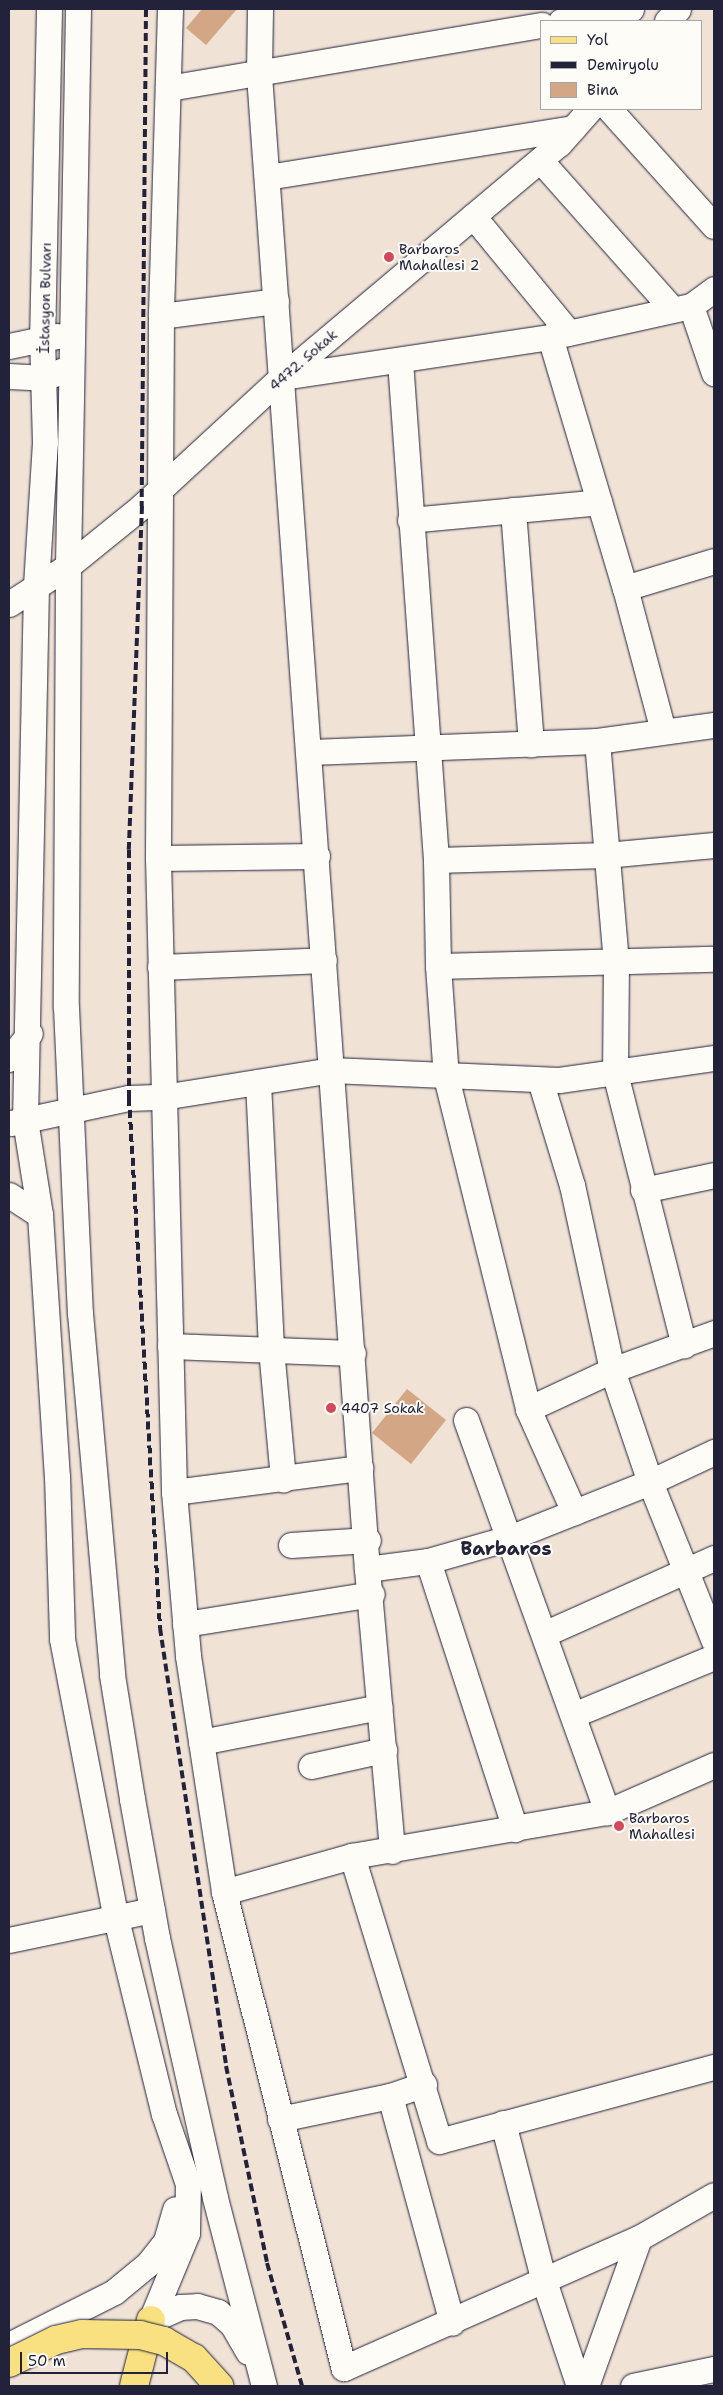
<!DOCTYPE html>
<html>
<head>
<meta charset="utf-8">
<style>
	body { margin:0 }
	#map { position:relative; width:723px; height:2395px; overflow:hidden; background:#f0e2d5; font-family:"Shantell Sans",sans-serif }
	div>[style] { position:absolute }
	.building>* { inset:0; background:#d3a785 }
	.roads { filter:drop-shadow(0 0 1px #22223b) drop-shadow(0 0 1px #22223b) }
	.minor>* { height:25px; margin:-12.5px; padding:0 12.5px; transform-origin:12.5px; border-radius:12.5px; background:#fdfcf7 }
	.major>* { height:28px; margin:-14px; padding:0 14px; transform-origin:14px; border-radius:14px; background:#f9e181 }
	.rail>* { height:4px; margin-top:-2px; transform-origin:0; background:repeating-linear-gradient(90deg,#22223b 0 8px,transparent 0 12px) }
	.bridges { filter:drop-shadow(0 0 1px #22223b) drop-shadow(0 0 1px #22223b) }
	.highway-bridge>* { height:28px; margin:-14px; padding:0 14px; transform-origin:14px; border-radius:14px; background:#f9e181 }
	.dots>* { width:14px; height:14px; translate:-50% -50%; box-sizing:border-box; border:2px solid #fdfcf7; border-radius:50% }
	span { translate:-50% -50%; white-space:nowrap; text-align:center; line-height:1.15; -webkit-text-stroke:4px #fdfcf7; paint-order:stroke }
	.poi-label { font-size:14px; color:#22223b }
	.left { translate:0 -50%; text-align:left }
	.street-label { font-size:14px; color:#22223b }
	.district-label { font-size:19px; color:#22223b; font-weight:700 }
	.frame { position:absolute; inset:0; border:10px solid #22223b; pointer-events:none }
	.legend { position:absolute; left:540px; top:20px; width:162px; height:90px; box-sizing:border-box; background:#fdfcf7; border:1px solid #a5a5ac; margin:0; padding:6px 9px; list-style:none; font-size:15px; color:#22223b }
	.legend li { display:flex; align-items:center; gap:10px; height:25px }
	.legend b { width:25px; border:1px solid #a5a5ac }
	.scale { position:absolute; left:20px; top:2352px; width:148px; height:22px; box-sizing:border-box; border:2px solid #22223b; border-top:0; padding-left:6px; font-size:15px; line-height:18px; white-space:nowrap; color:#22223b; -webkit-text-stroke:4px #fdfcf7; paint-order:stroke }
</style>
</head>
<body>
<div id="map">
	<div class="building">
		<div style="clip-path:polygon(202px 9px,237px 9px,206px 45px,186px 28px)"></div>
		<div style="clip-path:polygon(407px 1389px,446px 1420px,411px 1464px,372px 1433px)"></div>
	</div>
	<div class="roads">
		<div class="minor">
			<div style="left:49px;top:9px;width:327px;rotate:91.2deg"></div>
			<div style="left:42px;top:336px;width:106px;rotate:88.4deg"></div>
			<div style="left:45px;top:442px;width:145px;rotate:93.6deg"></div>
			<div style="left:36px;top:587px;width:533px;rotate:91.18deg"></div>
			<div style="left:25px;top:1120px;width:96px;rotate:81deg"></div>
			<div style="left:40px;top:1215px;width:262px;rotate:86.3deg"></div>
			<div style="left:57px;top:1476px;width:163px;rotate:88.2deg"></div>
			<div style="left:62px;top:1639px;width:285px;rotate:79.1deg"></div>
			<div style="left:116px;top:1919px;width:201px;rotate:76.2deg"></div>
			<div style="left:164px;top:2114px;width:74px;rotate:71.1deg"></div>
			<div style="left:188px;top:2184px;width:49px;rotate:91.2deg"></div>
			<div style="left:187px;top:2233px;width:94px;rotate:112.5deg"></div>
			<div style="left:78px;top:9px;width:557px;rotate:91.03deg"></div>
			<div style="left:68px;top:566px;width:441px;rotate:90.3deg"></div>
			<div style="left:66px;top:1007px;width:306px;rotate:87.4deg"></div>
			<div style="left:80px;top:1313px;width:363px;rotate:84.9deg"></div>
			<div style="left:112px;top:1675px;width:126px;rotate:80.8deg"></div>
			<div style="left:132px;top:1799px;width:141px;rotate:79.8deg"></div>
			<div style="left:157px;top:1938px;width:266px;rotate:77.4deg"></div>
			<div style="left:215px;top:2198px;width:194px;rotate:75.4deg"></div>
			<div style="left:170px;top:9px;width:307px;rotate:91.7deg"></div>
			<div style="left:161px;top:316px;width:542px;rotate:90.32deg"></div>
			<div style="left:158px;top:858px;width:634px;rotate:88.55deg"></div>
			<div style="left:174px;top:1492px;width:165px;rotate:85.1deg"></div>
			<div style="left:188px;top:1656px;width:239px;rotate:81.3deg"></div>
			<div style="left:224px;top:1892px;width:491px;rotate:75.9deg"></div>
			<div style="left:344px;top:2368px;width:322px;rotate:-23.8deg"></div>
			<div style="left:639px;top:2238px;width:86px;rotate:-29.8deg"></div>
			<div style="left:260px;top:9px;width:66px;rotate:90.9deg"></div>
			<div style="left:259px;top:75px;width:1498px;rotate:85.87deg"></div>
			<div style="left:367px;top:1569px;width:283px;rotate:84.9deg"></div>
			<div style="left:561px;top:21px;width:71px;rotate:-9.7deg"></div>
			<div style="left:667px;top:21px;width:16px;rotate:-47deg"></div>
			<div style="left:168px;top:88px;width:379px;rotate:-9.6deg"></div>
			<div style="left:609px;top:109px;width:157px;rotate:48.1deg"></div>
			<div style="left:540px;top:160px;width:200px;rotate:48.4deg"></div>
			<div style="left:267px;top:177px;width:310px;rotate:-9.1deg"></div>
			<div style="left:473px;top:216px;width:151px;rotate:50.6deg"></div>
			<div style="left:691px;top:306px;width:71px;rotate:71.1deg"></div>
			<div style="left:161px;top:316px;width:116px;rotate:-7.4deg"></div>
			<div style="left:550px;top:337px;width:262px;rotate:73.4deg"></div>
			<div style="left:625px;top:588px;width:148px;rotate:75.1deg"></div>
			<div style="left:9px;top:346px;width:49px;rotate:-11.8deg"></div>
			<div style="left:400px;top:361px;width:500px;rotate:85.87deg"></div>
			<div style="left:436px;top:860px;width:106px;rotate:88.9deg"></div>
			<div style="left:438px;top:966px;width:111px;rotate:85.9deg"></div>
			<div style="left:446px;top:1077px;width:342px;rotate:76.1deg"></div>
			<div style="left:528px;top:1409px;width:113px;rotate:65.9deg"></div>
			<div style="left:9px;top:376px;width:36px;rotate:3deg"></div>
			<div style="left:45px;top:378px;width:17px;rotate:-24deg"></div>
			<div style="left:282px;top:377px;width:271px;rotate:-8.5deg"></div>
			<div style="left:550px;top:337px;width:144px;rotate:-12.4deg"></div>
			<div style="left:691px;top:306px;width:29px;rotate:-36deg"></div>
			<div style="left:513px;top:510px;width:235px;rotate:85.6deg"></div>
			<div style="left:410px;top:520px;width:190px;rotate:-5.4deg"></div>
			<div style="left:625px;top:588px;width:93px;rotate:-16.9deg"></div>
			<div style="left:9px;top:604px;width:70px;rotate:-32.8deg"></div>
			<div style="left:68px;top:566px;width:95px;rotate:-39deg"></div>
			<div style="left:142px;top:506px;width:190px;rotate:-42.7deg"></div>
			<div style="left:282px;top:377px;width:362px;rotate:-40.1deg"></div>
			<div style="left:559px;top:144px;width:47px;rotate:-48.5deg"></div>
			<div style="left:597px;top:741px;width:221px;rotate:85.1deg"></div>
			<div style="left:616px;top:961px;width:112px;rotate:90.5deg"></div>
			<div style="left:615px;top:1073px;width:281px;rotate:75.8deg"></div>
			<div style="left:310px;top:752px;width:287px;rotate:-2.2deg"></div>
			<div style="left:597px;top:741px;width:118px;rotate:-7.8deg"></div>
			<div style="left:158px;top:858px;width:159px;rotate:-0.7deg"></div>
			<div style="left:436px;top:860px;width:170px;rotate:-1.7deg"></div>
			<div style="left:606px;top:855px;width:108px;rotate:-5.3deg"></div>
			<div style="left:438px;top:966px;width:276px;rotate:-1.5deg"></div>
			<div style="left:160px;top:967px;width:164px;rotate:-2.4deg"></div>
			<div style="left:9px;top:1059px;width:33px;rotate:-51deg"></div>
			<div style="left:540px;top:1080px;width:110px;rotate:73.1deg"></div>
			<div style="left:572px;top:1185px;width:189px;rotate:77.8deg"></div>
			<div style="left:612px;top:1370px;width:118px;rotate:71.3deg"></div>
			<div style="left:650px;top:1482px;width:171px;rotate:68.1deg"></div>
			<div style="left:258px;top:1082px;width:267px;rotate:87.2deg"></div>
			<div style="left:271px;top:1349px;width:131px;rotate:84.7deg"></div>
			<div style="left:11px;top:1123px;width:121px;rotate:-12deg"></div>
			<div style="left:129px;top:1098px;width:34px;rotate:-2deg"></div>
			<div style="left:163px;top:1097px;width:170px;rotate:-9.1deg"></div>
			<div style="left:331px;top:1070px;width:228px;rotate:2.5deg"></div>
			<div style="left:559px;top:1080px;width:157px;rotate:-8.1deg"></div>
			<div style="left:643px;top:1190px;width:73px;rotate:-11.9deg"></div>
			<div style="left:9px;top:1195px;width:37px;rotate:33deg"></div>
			<div style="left:170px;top:1346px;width:183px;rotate:2.2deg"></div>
			<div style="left:528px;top:1409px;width:93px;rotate:-24.9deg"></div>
			<div style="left:612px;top:1370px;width:109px;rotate:-19.9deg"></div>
			<div style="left:466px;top:1420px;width:417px;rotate:70.2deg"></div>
			<div style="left:174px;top:1492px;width:188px;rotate:-7.4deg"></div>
			<div style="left:291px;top:1545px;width:77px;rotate:-3.7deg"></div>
			<div style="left:428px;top:1561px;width:282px;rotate:72deg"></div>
			<div style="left:367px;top:1569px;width:62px;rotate:-7.5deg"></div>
			<div style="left:428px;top:1561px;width:84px;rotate:-15.9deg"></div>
			<div style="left:509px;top:1538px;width:152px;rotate:-21.7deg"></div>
			<div style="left:650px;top:1482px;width:71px;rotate:-25.1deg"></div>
			<div style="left:185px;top:1624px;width:189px;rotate:-9.1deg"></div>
			<div style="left:544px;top:1634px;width:186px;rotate:-24.1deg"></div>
			<div style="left:573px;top:1715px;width:152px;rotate:-22.4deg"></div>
			<div style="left:201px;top:1742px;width:182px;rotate:-11.1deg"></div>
			<div style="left:311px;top:1766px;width:75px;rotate:-12.4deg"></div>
			<div style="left:352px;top:1856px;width:298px;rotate:73deg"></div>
			<div style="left:439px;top:2141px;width:285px;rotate:-15.1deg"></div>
			<div style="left:224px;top:1892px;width:133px;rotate:-15.7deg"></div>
			<div style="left:352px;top:1856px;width:259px;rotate:-9.8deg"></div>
			<div style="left:607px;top:1812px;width:117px;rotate:-23.7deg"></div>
			<div style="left:9px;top:1940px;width:146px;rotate:-11.8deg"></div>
			<div style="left:390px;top:2096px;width:235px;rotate:74.7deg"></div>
			<div style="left:280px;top:2119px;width:112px;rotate:-11.8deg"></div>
			<div style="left:390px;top:2096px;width:36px;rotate:-19deg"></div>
			<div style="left:503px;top:2123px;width:163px;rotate:75.5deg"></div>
			<div style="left:544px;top:2281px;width:111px;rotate:71.6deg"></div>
			<div style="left:151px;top:2320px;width:32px;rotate:-24deg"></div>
			<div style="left:180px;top:2307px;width:17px;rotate:-3deg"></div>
			<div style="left:197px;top:2306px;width:22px;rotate:16deg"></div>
			<div style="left:218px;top:2312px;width:18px;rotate:41deg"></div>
			<div style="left:232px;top:2324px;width:32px;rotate:60deg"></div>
			<div style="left:9px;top:2345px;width:118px;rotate:-26.8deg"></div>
			<div style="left:114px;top:2292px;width:44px;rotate:-39.5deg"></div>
			<div style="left:148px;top:2264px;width:29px;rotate:-52deg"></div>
			<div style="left:166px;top:2241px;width:33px;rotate:-74deg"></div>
			<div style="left:586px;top:2386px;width:157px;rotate:-70.3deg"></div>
			<div style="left:633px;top:2386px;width:83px;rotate:-11.9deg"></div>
		</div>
		<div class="major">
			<div style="left:134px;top:2386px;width:68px;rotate:-75.6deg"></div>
		</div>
	</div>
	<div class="rail">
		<div style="left:146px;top:9px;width:497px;rotate:90.5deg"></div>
		<div style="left:142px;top:506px;width:344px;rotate:92.2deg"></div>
		<div style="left:129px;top:850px;width:248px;rotate:90deg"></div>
		<div style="left:129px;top:1098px;width:531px;rotate:86.65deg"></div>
		<div style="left:160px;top:1628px;width:443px;rotate:81.4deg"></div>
		<div style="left:226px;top:2066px;width:201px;rotate:78.2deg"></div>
		<div style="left:267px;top:2263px;width:128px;rotate:74.1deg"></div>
	</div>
	<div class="bridges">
		<div class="highway-bridge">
			<div style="left:9px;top:2363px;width:52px;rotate:-26.1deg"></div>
			<div style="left:56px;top:2340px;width:27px;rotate:-13deg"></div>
			<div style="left:82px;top:2334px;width:58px;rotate:1deg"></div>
			<div style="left:140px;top:2335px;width:25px;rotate:14deg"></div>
			<div style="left:164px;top:2341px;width:34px;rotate:30deg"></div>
			<div style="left:194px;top:2358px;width:38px;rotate:48deg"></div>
		</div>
	</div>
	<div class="dots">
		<div style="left:389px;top:257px;background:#d1495b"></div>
		<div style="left:331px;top:1408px;background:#d1495b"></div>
		<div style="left:619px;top:1826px;background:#d1495b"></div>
	</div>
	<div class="poi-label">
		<span class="left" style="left:399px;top:257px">Barbaros<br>Mahallesi 2</span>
		<span class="left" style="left:341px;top:1408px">4407 Sokak</span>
		<span class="left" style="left:629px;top:1826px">Barbaros<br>Mahallesi</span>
	</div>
	<div class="street-label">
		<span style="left:45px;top:298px;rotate:-89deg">İstasyon Bulvarı</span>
		<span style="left:303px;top:360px;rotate:-41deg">4472. Sokak</span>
	</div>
	<div class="district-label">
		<span style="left:506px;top:1549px">Barbaros</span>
	</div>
	<div class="frame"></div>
	<ul class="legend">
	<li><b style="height:6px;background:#f9e181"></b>Yol</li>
	<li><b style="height:6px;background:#22223b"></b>Demiryolu</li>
	<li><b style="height:14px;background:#d3a785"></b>Bina</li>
	</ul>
	<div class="scale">50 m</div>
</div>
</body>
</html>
